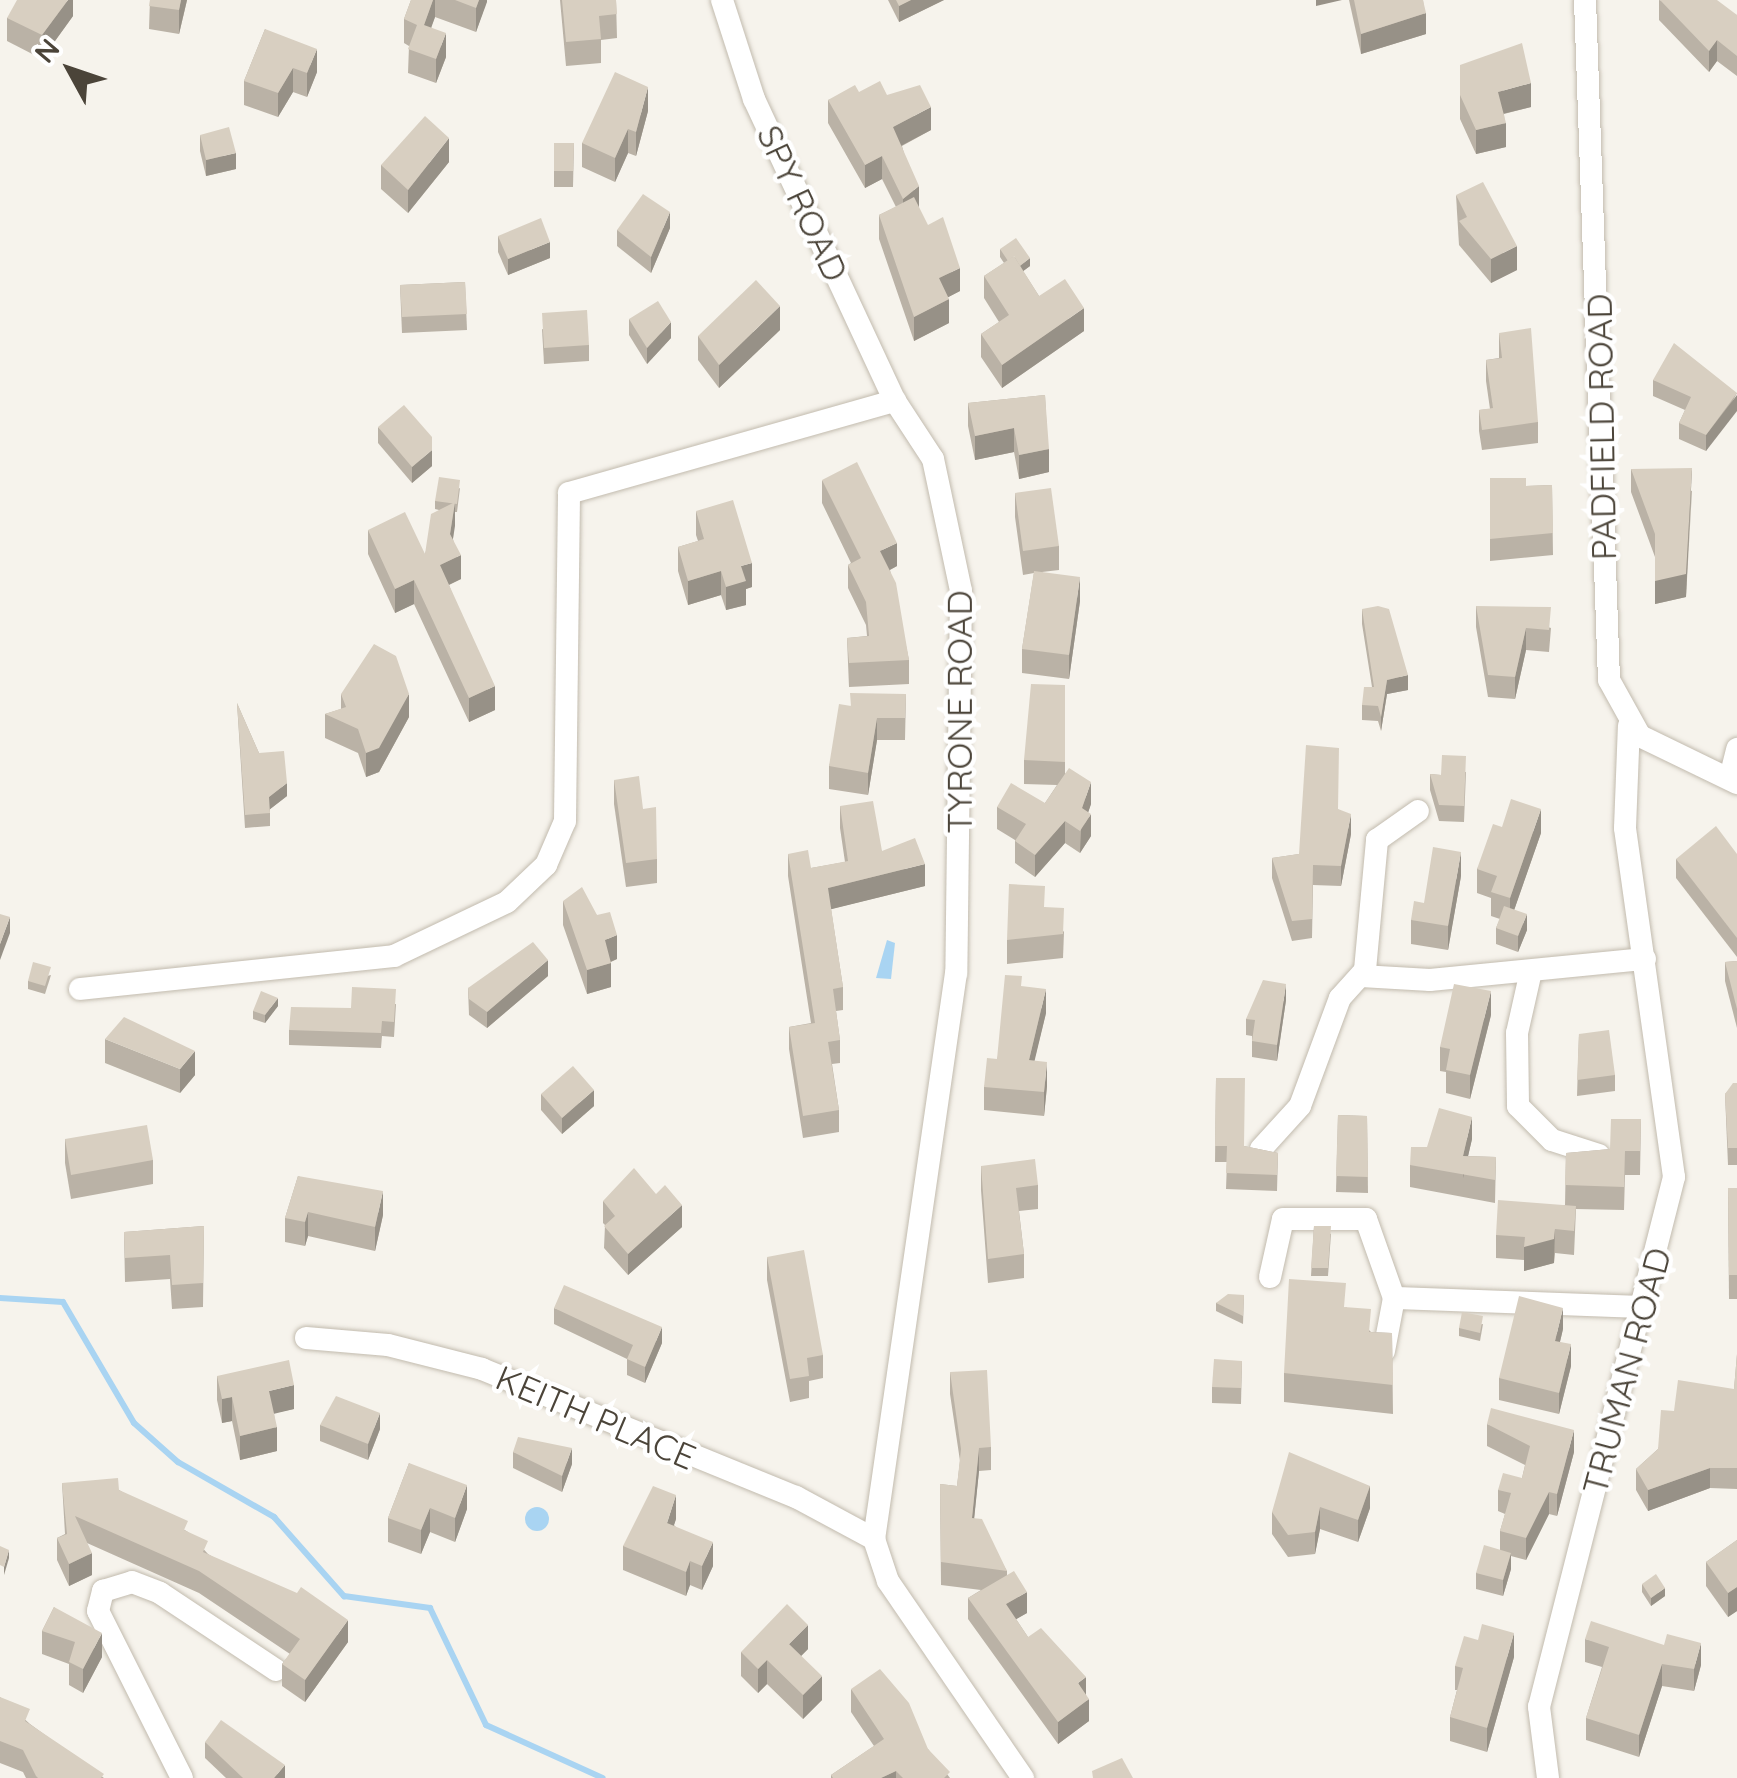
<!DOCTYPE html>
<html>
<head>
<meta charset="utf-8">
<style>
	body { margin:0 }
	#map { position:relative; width:1737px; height:1778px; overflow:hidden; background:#f6f3ec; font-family:Quicksand,sans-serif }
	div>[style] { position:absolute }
	.water>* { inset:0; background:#a9d4f2 }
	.round { border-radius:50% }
	.stream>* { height:6px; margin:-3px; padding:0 3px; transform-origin:3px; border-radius:3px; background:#a9d4f2 }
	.roads { filter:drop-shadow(0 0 2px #c2bbae) drop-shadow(0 0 2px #c2bbae) }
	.minor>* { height:22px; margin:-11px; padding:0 11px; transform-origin:11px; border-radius:11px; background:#fff }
	.wall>* { inset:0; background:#bab2a6 }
	.shaded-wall>* { inset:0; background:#979187 }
	.building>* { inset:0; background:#d8cfc1 }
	span { translate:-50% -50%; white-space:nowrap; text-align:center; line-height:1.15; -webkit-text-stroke:9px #fff; paint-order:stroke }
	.street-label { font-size:35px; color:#4b4439 }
	.north { position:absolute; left:20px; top:20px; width:100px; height:100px; -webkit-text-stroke:8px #fff; paint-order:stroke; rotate:310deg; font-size:28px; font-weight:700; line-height:40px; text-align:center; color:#4b4439 }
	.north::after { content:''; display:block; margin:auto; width:35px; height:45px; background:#4b4439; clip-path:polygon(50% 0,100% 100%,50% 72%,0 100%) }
</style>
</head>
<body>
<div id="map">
	<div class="water">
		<div style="clip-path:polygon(887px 940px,895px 943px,891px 979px,876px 978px)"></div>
		<div class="round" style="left:525px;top:1507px;width:24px;height:24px"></div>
	</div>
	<div class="stream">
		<div style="left:0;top:1298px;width:63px;rotate:3.6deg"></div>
		<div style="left:63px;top:1302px;width:140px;rotate:59.6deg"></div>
		<div style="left:134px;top:1423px;width:59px;rotate:41.6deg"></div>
		<div style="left:178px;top:1462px;width:111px;rotate:29.8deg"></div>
		<div style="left:274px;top:1517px;width:106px;rotate:48.5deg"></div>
		<div style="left:344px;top:1596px;width:87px;rotate:7.9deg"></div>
		<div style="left:430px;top:1608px;width:130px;rotate:64.4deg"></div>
		<div style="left:486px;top:1725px;width:128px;rotate:24.4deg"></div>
	</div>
	<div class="roads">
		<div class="minor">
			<div style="left:722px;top:0;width:104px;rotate:72.1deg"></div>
			<div style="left:754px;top:99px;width:333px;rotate:65deg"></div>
			<div style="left:895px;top:401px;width:69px;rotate:56.8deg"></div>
			<div style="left:933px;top:459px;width:135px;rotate:78deg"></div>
			<div style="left:961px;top:591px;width:382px;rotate:90.7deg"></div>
			<div style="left:956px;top:973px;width:572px;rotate:98.24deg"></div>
			<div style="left:874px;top:1539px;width:44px;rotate:71.6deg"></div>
			<div style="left:888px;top:1581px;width:239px;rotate:55.6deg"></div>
			<div style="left:1585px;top:0;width:680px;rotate:87.98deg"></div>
			<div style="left:1609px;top:680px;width:64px;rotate:61deg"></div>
			<div style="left:1640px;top:736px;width:108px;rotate:25.9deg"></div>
			<div style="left:1730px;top:778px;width:30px;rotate:-76deg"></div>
			<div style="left:1531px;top:971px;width:64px;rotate:102.7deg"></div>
			<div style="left:1517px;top:1033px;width:73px;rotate:89.2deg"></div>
			<div style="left:1518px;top:1106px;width:48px;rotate:45deg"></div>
			<div style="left:1552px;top:1140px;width:49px;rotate:17.7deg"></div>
			<div style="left:1361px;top:976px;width:69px;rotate:3.3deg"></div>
			<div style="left:1430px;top:980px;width:216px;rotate:-5.6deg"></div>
			<div style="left:80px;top:989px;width:316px;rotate:-6deg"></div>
			<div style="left:394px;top:956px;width:125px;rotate:-25.5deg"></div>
			<div style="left:507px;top:902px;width:54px;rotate:-43.5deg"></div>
			<div style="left:546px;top:865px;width:48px;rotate:-66.6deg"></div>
			<div style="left:565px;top:821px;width:328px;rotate:-89.3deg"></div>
			<div style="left:569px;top:493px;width:339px;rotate:-15.8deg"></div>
			<div style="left:1261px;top:1149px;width:58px;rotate:-47.8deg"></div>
			<div style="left:1300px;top:1106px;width:115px;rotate:-69.7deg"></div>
			<div style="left:1340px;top:998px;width:38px;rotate:-48deg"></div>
			<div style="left:1365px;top:970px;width:131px;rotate:-84.7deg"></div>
			<div style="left:1377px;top:840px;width:50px;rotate:-35.3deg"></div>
			<div style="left:1270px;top:1277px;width:59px;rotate:-77.4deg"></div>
			<div style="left:1283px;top:1219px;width:83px"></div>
			<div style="left:1366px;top:1219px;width:84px;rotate:70.5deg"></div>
			<div style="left:1394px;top:1298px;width:54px;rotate:100.7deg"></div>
			<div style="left:1394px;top:1298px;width:250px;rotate:2.1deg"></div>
			<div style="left:306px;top:1338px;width:82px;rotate:4.9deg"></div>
			<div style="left:388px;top:1345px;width:97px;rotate:14.3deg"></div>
			<div style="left:482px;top:1369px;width:339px;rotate:22.2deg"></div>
			<div style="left:796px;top:1497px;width:89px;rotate:28.3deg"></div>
			<div style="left:182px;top:1778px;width:187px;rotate:-116.7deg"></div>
			<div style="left:98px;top:1611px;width:21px;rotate:-76deg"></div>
			<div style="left:103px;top:1591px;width:30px;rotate:-17deg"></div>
			<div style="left:132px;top:1582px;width:30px;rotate:21deg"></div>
			<div style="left:160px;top:1593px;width:139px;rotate:33.6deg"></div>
			<div style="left:1548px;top:1778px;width:72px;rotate:-97.2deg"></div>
			<div style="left:1539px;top:1707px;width:547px;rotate:-75.71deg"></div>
			<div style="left:1674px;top:1177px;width:352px;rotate:-98deg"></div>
			<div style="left:1625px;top:828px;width:102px;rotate:-87.8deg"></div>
		</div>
	</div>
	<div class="wall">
		<div style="clip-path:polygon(73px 0,73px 16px,42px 59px,7px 41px,7px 18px)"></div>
		<div style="clip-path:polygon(150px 0,187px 0,179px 34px,149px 29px)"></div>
		<div style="clip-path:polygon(411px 0,487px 0,476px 32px,435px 17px,431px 27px,446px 57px,436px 83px,408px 73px,409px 46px,404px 43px,404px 19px)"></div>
		<div style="clip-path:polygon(560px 0,616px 0,617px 38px,601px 40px,601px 63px,566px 66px)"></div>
		<div style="clip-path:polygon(888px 0,944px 0,899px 22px)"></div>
		<div style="clip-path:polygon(1349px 0,1423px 0,1426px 34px,1361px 54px)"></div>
		<div style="clip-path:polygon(1659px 0,1737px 15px,1737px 76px,1717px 61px,1709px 72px,1659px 20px)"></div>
		<div style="clip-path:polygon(265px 29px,317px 72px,307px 97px,293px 92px,278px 117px,244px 105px,244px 81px)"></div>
		<div style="clip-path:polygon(1460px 65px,1531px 107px,1504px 114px,1506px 147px,1476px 154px,1460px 119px)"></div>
		<div style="clip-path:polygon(859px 92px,887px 95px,931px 130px,902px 146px,919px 209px,960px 291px,948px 297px,949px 323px,914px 341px,879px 239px,879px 215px,896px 207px,882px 179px,865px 188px,828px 123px,828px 100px)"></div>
		<div style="clip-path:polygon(648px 111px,636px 156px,628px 153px,615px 182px,582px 167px,582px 143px)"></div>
		<div style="clip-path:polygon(200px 135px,236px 169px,206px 176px,200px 151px)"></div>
		<div style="clip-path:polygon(554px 143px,574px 143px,573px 187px,554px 187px)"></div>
		<div style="clip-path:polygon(449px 162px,408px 213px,381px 189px,381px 165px)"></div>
		<div style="clip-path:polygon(1456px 195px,1517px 270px,1491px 283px,1459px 245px)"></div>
		<div style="clip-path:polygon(670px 228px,651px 273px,617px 246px,617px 230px)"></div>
		<div style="clip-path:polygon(498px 236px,550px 258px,508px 275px,498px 252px)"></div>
		<div style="clip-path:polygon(1000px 249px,1030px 266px,1023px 271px,1039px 296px,1084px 331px,1002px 388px,981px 357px,981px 334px,999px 322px,984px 298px,984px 276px,1004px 263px,1000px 257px)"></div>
		<div style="clip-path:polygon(465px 282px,467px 330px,402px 333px,400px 285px)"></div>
		<div style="clip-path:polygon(629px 319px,671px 338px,647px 364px,629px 335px)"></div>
		<div style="clip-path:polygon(542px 329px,589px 345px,589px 361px,544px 364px)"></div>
		<div style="clip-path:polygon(780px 330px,719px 388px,698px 360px,698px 336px)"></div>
		<div style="clip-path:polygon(1499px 333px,1538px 422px,1538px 443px,1482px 450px,1479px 431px,1479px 410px,1490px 409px,1486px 381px,1486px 360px,1499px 358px)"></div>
		<div style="clip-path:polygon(1653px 380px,1737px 393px,1706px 451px,1679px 439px,1679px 423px,1685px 410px,1653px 396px)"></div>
		<div style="clip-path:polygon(1045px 395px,1049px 472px,1019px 479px,1014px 452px,975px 460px,968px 426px,968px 403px)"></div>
		<div style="clip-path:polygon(378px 427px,432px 466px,412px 483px,378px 443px)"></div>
		<div style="clip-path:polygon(1631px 469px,1692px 491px,1686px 597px,1655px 604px,1655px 557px,1631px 492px)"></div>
		<div style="clip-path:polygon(1490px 478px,1526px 486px,1552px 485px,1553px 555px,1490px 561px)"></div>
		<div style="clip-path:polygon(822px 480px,897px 566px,890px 570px,909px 660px,909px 684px,849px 687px,847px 638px,867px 636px,866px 625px,848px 588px,848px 565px,851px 563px,822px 503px)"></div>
		<div style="clip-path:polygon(460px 488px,457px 512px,455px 512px,453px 539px,461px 579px,449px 585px,495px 710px,469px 722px,414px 604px,395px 613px,368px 554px,368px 530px,425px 554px,439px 510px,435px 509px,435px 501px)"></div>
		<div style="clip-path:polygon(1015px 493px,1059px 546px,1059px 570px,1042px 572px,1080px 601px,1069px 679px,1022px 673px,1022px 649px,1034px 573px,1023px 575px,1015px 517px)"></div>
		<div style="clip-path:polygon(696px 511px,752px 587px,746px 589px,746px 605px,726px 610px,721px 595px,688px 605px,678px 571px,678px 547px,698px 541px,696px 535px)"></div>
		<div style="clip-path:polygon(1476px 606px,1551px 628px,1549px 652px,1526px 650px,1515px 699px,1488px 697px,1476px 627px)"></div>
		<div style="clip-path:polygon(1362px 609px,1408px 690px,1387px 694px,1381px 731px,1378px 721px,1362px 720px,1362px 705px,1372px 687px,1362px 624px)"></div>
		<div style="clip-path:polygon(1065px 685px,1065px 773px,1091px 804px,1088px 812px,1091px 836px,1080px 853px,1065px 843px,1035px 877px,1015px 863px,1015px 840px,997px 829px,997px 807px,1045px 803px,1057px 785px,1024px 784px,1024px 760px)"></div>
		<div style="clip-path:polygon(341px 694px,409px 717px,379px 772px,366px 777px,358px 753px,325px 738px,325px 714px,341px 709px)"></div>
		<div style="clip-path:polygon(906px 694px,905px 740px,877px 740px,868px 795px,829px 789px,829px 766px,850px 706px)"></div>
		<div style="clip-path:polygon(237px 703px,259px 753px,287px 796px,270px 809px,270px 826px,245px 828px)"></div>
		<div style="clip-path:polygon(1466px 772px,1464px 822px,1439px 821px,1430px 790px,1430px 774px,1441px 775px)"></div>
		<div style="clip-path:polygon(614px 780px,643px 809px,657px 859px,657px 883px,626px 887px,614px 804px)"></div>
		<div style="clip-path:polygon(840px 806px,882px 851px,925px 886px,831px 909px,843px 987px,843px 1010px,836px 1011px,840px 1040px,840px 1063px,832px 1064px,839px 1110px,839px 1132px,803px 1138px,789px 1049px,789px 1027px,811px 1023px,788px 876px,788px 854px,811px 868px,845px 862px,840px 828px)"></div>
		<div style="clip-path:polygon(1338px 809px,1351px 834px,1341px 886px,1313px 885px,1312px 938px,1292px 941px,1272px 878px,1272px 858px,1299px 854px)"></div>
		<div style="clip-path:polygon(1502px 827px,1541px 833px,1514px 910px,1527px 930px,1518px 952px,1496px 944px,1496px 928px,1500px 919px,1491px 916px,1491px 898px,1477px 893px,1477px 869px)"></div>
		<div style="clip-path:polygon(1737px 854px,1737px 957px,1676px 878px,1676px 859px)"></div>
		<div style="clip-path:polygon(1461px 876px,1448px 950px,1411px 944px,1411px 920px,1424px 903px)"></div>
		<div style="clip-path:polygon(563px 901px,597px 915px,617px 959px,611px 962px,611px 987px,587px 994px,563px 925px)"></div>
		<div style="clip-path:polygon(1045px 907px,1064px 932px,1063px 958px,1007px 964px,1007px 940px)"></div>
		<div style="clip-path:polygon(1737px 961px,1737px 1028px,1725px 981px,1725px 962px)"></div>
		<div style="clip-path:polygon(51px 975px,45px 994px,28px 989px,28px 981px)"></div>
		<div style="clip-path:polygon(548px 976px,487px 1028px,469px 1015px,468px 988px)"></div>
		<div style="clip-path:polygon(1022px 987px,1046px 1013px,1034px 1061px,1047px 1086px,1044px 1116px,984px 1110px,984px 1087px,997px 1059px)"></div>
		<div style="clip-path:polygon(1286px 1000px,1277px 1061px,1252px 1057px,1252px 1036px,1246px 1035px,1246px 1019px)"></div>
		<div style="clip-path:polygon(396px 1004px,394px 1037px,382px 1036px,381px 1048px,289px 1045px,289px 1030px,351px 1008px)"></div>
		<div style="clip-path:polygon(278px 1006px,265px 1023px,253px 1019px,253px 1011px)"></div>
		<div style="clip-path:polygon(1491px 1015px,1470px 1099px,1446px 1093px,1446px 1072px,1440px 1071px,1440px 1047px)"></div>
		<div style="clip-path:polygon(1579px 1034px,1615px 1075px,1615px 1091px,1577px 1096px)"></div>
		<div style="clip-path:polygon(105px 1039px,195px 1075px,180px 1093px,105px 1063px)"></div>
		<div style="clip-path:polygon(1216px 1078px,1244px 1146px,1278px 1153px,1277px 1191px,1226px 1189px,1227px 1162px,1215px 1162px)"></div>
		<div style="clip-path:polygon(1737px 1083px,1737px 1165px,1728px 1165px,1725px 1094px)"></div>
		<div style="clip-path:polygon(541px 1094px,594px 1106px,562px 1134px,541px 1110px)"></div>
		<div style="clip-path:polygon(1338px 1115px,1367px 1116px,1368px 1193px,1336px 1192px)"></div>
		<div style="clip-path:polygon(1641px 1119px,1640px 1175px,1625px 1175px,1624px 1210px,1576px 1209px,1574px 1255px,1555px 1253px,1554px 1263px,1524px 1271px,1524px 1260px,1496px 1258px,1496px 1235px,1565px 1205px,1566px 1153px,1610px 1149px)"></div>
		<div style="clip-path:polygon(65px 1139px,153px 1160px,153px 1184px,71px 1199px,65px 1163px)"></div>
		<div style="clip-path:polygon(1472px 1139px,1468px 1156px,1496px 1157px,1495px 1203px,1410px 1187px,1410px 1165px,1427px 1147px)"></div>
		<div style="clip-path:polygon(981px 1166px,1038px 1185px,1038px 1209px,1019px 1211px,1024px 1254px,1024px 1278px,988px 1283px,981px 1190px)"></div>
		<div style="clip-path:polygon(298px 1176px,383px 1215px,375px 1251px,308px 1236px,305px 1246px,285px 1242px,285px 1218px)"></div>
		<div style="clip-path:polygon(1728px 1188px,1737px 1188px,1737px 1299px,1729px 1299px)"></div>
		<div style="clip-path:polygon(603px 1201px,682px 1227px,628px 1275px,604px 1248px,605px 1225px,603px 1223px)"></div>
		<div style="clip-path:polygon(204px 1226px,203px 1307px,172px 1309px,170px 1279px,125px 1282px,124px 1232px)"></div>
		<div style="clip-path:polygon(1314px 1226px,1331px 1234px,1328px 1276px,1311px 1276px)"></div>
		<div style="clip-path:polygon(767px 1257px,823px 1355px,823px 1378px,809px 1381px,809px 1398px,790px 1402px,767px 1280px)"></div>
		<div style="clip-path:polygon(1244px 1295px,1243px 1324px,1216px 1311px,1216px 1303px)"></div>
		<div style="clip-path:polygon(1346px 1307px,1371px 1332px,1392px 1333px,1393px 1414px,1284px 1402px,1284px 1373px)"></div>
		<div style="clip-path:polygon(554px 1308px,662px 1343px,645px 1383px,627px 1375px,627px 1359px,554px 1324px)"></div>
		<div style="clip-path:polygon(1483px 1324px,1480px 1341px,1459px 1336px,1459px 1328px)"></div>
		<div style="clip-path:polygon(1563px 1329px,1560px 1342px,1571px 1366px,1559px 1414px,1499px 1400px,1499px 1378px)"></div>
		<div style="clip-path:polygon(1737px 1354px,1737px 1489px,1710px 1488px,1648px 1511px,1636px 1490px,1636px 1469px,1658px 1449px,1674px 1411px,1734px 1389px)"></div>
		<div style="clip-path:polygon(1242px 1361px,1241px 1404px,1212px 1403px,1212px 1387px)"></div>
		<div style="clip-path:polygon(950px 1372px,991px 1447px,991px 1470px,979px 1471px,974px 1518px,1007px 1571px,1007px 1575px,1027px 1613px,1016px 1619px,1028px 1637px,1086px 1695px,1089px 1721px,1058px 1744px,968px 1619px,968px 1598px,981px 1590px,941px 1585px,940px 1484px,957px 1486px,960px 1461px,950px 1394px)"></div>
		<div style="clip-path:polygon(217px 1376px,294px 1409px,274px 1413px,277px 1451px,240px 1460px,232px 1421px,222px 1423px,217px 1400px)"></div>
		<div style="clip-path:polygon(1487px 1424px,1574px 1452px,1557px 1516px,1549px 1514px,1526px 1560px,1511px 1556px,1511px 1569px,1503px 1596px,1476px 1589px,1476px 1573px,1500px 1550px,1500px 1531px,1505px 1514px,1498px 1511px,1498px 1490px,1522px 1478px,1525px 1465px,1487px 1446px)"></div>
		<div style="clip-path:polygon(320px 1425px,380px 1429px,368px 1460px,320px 1441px)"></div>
		<div style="clip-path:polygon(513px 1452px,572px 1464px,562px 1492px,513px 1468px)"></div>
		<div style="clip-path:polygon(409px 1463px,467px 1509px,455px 1542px,430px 1532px,421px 1554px,388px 1542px,388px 1518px)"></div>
		<div style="clip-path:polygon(62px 1483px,119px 1490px,188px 1532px,208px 1554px,348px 1642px,305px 1702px,282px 1686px,282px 1664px,290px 1654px,199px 1593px,87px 1543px,92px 1575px,69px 1586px,57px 1560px,57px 1538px,65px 1534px)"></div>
		<div style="clip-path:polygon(1370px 1486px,1370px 1508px,1358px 1542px,1320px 1529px,1315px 1554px,1288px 1557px,1272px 1534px,1272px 1512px)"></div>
		<div style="clip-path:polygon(676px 1519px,674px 1525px,713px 1566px,702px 1590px,690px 1585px,686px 1596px,623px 1570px,623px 1546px)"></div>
		<div style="clip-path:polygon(1737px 1540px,1737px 1611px,1728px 1617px,1706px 1586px,1706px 1562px)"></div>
		<div style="clip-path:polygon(1642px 1584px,1665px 1596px,1651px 1606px,1642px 1592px)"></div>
		<div style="clip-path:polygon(54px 1607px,102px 1657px,83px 1693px,69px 1685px,69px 1664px,42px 1654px,42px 1631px)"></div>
		<div style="clip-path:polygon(1585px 1639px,1701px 1665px,1694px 1691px,1662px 1686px,1639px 1757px,1586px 1740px,1586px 1718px,1602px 1667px,1585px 1662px)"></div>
		<div style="clip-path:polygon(808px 1649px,801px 1656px,822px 1700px,803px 1719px,767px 1684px,758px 1693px,741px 1676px,741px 1652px)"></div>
		<div style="clip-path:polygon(1514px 1657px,1487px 1752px,1450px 1741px,1450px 1717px,1457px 1690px,1455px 1690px,1455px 1666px)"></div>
		<div style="clip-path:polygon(851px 1689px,928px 1749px,950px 1778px,831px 1778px,831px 1775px,874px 1746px,851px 1712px)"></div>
		<div style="clip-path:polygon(0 1697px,30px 1724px,104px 1778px,26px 1778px,23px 1772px,0 1763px)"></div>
		<div style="clip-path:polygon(205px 1742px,285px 1778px,226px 1778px,205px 1758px)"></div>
	</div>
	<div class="shaded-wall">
		<div style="clip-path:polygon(68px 0,73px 0,73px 16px,42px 59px,42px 35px)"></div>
		<div style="clip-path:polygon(181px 0,187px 0,179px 34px,179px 10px)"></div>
		<div style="clip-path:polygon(433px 0,435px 0,435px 17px,424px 48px,424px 25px)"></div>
		<div style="clip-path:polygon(479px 0,487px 0,487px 2px,476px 32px,476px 8px)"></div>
		<div style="clip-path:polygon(911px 0,944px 0,899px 22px,899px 6px)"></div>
		<div style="clip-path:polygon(1316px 0,1342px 0,1316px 6px)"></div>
		<div style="clip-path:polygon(1426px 13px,1426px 34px,1361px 54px,1361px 34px)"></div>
		<div style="clip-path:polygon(446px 33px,446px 57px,436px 83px,436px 59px)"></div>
		<div style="clip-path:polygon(1717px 40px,1717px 61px,1709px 72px,1709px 51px)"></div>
		<div style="clip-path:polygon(317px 49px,317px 72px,307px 97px,307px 73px)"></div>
		<div style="clip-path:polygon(293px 68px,293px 92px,278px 117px,278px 93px)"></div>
		<div style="clip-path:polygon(1531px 83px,1531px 107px,1498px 115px,1498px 92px)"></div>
		<div style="clip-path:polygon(648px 87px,648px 111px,636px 156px,636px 132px)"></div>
		<div style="clip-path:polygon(931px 107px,931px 130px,893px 150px,893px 127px)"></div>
		<div style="clip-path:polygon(1506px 123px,1506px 147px,1476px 154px,1476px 130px)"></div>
		<div style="clip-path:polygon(628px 129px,628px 153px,615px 182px,615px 158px)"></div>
		<div style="clip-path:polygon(449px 138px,449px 162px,408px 213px,408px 190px)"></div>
		<div style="clip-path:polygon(236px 153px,236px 169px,206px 176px,206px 160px)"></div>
		<div style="clip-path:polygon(882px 156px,882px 179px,865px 188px,865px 165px)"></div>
		<div style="clip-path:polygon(919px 186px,919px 209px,903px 222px,903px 199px)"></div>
		<div style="clip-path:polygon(670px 212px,670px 228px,651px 273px,651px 257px)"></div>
		<div style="clip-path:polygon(550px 242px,550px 258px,508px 275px,508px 259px)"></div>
		<div style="clip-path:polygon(1517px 246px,1517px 270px,1491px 283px,1491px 259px)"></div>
		<div style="clip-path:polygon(1030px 258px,1030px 266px,1014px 278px,1014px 270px)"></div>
		<div style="clip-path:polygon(960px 268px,960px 291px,939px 302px,939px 278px)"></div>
		<div style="clip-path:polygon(949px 299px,949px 323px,914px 341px,914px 317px)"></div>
		<div style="clip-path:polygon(780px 306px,780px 330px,719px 388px,719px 365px)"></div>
		<div style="clip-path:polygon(1084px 308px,1084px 331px,1002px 388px,1002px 365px)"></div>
		<div style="clip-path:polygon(671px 322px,671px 338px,647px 364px,647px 348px)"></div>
		<div style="clip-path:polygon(1737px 395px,1737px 411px,1706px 451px,1706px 435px)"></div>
		<div style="clip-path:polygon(1014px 428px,1014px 452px,975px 460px,975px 436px)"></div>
		<div style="clip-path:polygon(1049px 449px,1049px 472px,1019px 479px,1019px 455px)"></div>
		<div style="clip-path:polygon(432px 450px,432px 466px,412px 483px,412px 467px)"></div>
		<div style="clip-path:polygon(1692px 468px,1686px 597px,1655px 604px,1655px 581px)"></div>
		<div style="clip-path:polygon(455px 502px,455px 526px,450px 557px,450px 534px)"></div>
		<div style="clip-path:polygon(897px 543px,897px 566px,880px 575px,880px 551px)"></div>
		<div style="clip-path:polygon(461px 555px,461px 579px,440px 589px,440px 565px)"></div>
		<div style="clip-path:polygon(752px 563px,752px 587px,746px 589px,746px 605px,726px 610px,726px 587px,741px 566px)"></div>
		<div style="clip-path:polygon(721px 571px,721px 595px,688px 605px,688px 581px)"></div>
		<div style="clip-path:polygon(1080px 577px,1080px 601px,1069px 679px,1069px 655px)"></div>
		<div style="clip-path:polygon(414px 580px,414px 604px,395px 613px,395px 589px)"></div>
		<div style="clip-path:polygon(1526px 628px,1526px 650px,1515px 699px,1515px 677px)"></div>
		<div style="clip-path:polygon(1408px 675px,1408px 690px,1387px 694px,1381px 731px,1381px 717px,1387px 680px)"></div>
		<div style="clip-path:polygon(495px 686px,495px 710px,469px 722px,469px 698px)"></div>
		<div style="clip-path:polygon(409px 694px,409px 717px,379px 772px,366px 777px,366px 753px)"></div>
		<div style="clip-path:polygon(877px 718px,877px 740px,868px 795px,868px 773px)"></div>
		<div style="clip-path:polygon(1091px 782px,1091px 804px,1084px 825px,1091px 814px,1091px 836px,1080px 853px,1082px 808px)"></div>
		<div style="clip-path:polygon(287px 783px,287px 796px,269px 810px,269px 797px)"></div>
		<div style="clip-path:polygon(1541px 809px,1541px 833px,1510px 922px,1510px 898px)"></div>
		<div style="clip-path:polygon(1351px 814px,1351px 834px,1341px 886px,1341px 866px)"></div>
		<div style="clip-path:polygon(1065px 821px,1065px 843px,1035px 877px,1035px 855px)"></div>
		<div style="clip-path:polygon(1461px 852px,1461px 876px,1448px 950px,1448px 926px)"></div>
		<div style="clip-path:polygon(925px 864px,925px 886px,828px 910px,828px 888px)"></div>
		<div style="clip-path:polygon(1527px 914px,1527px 930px,1518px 952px,1518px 936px)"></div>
		<div style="clip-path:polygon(10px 917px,10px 933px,0 960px,0 944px)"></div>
		<div style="clip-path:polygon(617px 935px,617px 959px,605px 964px,605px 940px)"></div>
		<div style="clip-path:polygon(548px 960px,548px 976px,487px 1028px,487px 1012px)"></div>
		<div style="clip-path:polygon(611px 963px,611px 987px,587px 994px,587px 970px)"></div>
		<div style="clip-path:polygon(1286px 984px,1286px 1000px,1277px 1061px,1277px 1045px)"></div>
		<div style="clip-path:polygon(1046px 989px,1046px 1013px,1029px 1084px,1029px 1060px)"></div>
		<div style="clip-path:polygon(1491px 991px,1491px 1015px,1470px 1099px,1470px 1075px)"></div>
		<div style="clip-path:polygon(278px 998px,278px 1006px,265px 1023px,265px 1015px)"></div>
		<div style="clip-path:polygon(195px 1051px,195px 1075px,180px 1093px,180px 1069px)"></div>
		<div style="clip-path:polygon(1047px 1062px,1047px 1086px,1044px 1116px,1044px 1092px)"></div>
		<div style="clip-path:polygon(594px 1090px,594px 1106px,562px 1134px,562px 1118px)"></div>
		<div style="clip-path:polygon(1472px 1117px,1472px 1139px,1463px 1178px,1463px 1156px)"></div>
		<div style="clip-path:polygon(383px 1191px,383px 1215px,375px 1251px,375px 1227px)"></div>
		<div style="clip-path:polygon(682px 1205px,682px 1227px,628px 1275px,628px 1254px)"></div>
		<div style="clip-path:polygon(308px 1212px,308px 1236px,305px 1246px,305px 1222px)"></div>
		<div style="clip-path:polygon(1555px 1229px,1554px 1263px,1524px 1271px,1524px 1247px)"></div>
		<div style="clip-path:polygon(1563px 1308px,1563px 1329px,1555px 1362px,1555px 1341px)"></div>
		<div style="clip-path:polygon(662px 1327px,662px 1343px,645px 1383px,645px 1367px)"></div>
		<div style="clip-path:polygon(1571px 1344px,1571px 1366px,1559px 1414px,1559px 1393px)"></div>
		<div style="clip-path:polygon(294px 1385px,294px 1409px,269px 1415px,269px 1391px)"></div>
		<div style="clip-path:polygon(232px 1397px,232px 1421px,222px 1423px,222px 1399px)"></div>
		<div style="clip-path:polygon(380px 1413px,380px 1429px,368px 1460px,368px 1444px)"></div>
		<div style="clip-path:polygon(277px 1427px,277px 1451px,240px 1460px,240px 1436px)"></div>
		<div style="clip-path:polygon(1574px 1430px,1574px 1452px,1557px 1516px,1557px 1494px)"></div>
		<div style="clip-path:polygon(572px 1448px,572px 1464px,562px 1492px,562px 1476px)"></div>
		<div style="clip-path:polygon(979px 1448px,979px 1471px,972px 1540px,972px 1518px)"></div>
		<div style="clip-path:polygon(1710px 1468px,1710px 1488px,1648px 1511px,1648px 1490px)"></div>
		<div style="clip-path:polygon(467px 1485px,467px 1509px,455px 1542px,455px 1518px)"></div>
		<div style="clip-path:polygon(1370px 1486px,1370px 1508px,1358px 1542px,1358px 1520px)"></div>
		<div style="clip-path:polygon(1549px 1492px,1549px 1514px,1526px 1560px,1526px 1538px)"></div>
		<div style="clip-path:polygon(676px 1495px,676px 1519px,667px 1546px,667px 1523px)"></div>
		<div style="clip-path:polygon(1320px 1507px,1320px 1529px,1315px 1554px,1315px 1532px)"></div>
		<div style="clip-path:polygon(430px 1508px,430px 1532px,421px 1554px,421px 1530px)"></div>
		<div style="clip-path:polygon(713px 1542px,713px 1566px,702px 1590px,702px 1566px)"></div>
		<div style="clip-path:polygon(9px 1550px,9px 1558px,4px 1575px,4px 1567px)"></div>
		<div style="clip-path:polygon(92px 1553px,92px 1575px,69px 1586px,69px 1564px)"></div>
		<div style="clip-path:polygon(1511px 1553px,1511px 1569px,1503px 1596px,1503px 1580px)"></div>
		<div style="clip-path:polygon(690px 1561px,690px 1585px,686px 1596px,686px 1572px)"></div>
		<div style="clip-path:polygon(1737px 1587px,1737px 1611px,1728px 1617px,1728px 1593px)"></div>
		<div style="clip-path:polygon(1665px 1588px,1665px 1596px,1651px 1606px,1651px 1598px)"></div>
		<div style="clip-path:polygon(1027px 1592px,1027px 1613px,1006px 1625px,1006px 1604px)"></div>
		<div style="clip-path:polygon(348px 1620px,348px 1642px,305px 1702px,305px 1680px)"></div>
		<div style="clip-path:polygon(808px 1625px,808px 1649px,789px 1668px,789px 1644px)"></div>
		<div style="clip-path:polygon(102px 1633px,102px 1657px,83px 1693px,83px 1669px)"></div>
		<div style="clip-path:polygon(1514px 1633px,1514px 1657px,1487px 1752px,1487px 1728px)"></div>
		<div style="clip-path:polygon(1701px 1643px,1701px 1665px,1694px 1691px,1694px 1669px)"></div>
		<div style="clip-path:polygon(767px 1660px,767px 1684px,758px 1693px,758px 1669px)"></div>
		<div style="clip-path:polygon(1662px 1664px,1662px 1686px,1639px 1757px,1639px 1735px)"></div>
		<div style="clip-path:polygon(822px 1676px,822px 1700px,803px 1719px,803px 1695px)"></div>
		<div style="clip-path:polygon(1086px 1677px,1086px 1699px,1078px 1683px)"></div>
		<div style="clip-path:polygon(1089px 1699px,1089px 1721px,1058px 1744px,1058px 1722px)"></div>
		<div style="clip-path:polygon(285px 1765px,285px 1778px,274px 1778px)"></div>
		<div style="clip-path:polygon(896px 1771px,896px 1778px,881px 1778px)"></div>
	</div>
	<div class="building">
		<div style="clip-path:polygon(17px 0,68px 0,42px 35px,7px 18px)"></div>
		<div style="clip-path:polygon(150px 0,181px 0,179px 10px,149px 6px)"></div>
		<div style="clip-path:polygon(411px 0,433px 0,424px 25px,446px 33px,436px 59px,408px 49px,417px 25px,404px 19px)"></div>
		<div style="clip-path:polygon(455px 0,479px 0,476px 8px)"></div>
		<div style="clip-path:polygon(562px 0,616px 0,617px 14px,599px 16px,601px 39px,566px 42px)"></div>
		<div style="clip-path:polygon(896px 0,911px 0,899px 6px)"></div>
		<div style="clip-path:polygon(1354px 0,1423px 0,1426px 13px,1361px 34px)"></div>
		<div style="clip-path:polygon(1660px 0,1717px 0,1737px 15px,1737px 56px,1717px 40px,1709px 51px)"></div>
		<div style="clip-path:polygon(265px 29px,317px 49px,307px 73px,293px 68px,278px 93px,244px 81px)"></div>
		<div style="clip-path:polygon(1522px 43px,1531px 83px,1498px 92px,1506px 123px,1476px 130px,1460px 95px,1460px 65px)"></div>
		<div style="clip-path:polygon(615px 72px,648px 87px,636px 132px,628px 129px,615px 158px,582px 143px)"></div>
		<div style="clip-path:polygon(880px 81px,887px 95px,920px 85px,931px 107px,893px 127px,919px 186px,903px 199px,882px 156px,865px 165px,828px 100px,855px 85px,859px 92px)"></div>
		<div style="clip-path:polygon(425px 116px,449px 138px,408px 190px,381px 165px)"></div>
		<div style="clip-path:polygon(229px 127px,236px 153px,206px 160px,200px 135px)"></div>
		<div style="clip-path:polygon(554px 143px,574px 143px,573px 171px,554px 171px)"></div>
		<div style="clip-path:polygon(1483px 182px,1517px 246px,1491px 259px,1459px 221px,1467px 217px,1456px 195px)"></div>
		<div style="clip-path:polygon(643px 194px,670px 212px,651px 257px,617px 230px)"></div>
		<div style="clip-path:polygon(914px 197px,928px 225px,943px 217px,960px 268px,939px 278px,949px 299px,914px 317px,879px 215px)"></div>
		<div style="clip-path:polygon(541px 218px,550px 242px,508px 259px,498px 236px)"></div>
		<div style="clip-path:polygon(1016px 238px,1030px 258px,1020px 266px,1014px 256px,1008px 261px,1000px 249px)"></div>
		<div style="clip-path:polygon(1014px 256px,1039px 296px,1065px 279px,1084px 308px,1002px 365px,981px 334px,1009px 315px,984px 276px)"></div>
		<div style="clip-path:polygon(756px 280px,780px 306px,719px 365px,698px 336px)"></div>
		<div style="clip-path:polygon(465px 282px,467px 314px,402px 317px,400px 285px)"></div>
		<div style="clip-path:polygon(658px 301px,671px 322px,647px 348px,629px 319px)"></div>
		<div style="clip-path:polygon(587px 310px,589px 345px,544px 348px,542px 313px)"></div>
		<div style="clip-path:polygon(1531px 328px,1538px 422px,1482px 430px,1479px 410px,1493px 408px,1486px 360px,1502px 358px,1499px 333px)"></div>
		<div style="clip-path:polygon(1674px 343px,1737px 393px,1706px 435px,1679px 423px,1691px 397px,1653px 380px)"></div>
		<div style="clip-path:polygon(1045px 395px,1049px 449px,1019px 455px,1014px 428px,975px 436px,968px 403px)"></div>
		<div style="clip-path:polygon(404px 405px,432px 437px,432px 450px,412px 467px,378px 427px)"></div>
		<div style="clip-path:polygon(857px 462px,897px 543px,880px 551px,896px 583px,909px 660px,849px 663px,847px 638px,869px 636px,866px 602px,848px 565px,861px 558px,822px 480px)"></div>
		<div style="clip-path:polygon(1692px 468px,1686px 574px,1655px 581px,1655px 534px,1631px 469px)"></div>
		<div style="clip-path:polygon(439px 477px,460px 480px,457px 504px,435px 501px)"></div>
		<div style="clip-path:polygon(1490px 478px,1526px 478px,1526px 486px,1552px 485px,1553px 533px,1490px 539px)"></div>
		<div style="clip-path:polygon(1051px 488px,1059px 546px,1023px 551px,1015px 493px)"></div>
		<div style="clip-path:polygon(733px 500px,752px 563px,741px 566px,746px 581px,726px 587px,721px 571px,688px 581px,678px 547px,704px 539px,696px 511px)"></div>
		<div style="clip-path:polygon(455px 502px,450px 534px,461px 555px,440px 565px,495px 686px,469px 698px,414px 580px,395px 589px,368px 530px,405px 512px,425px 554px,431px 514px)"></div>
		<div style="clip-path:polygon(1034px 571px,1080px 577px,1069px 655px,1022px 649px)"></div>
		<div style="clip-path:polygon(1378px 606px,1389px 609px,1408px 675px,1387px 680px,1381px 717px,1378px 706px,1362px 705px,1364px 687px,1374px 687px,1362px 609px)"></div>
		<div style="clip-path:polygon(1476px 606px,1551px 607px,1549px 630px,1526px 628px,1515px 677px,1488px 675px)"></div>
		<div style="clip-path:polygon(374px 644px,396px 656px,409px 694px,379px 748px,366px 753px,358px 729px,325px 714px,346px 707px,341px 694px)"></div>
		<div style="clip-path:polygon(1031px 684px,1065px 685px,1065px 762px,1024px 760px)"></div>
		<div style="clip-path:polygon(850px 693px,906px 694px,905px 718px,877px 718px,868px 773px,829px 766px,839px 704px,851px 706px)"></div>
		<div style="clip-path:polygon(237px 703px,259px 753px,284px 751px,287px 783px,269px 797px,270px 813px,245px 815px)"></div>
		<div style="clip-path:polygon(1306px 745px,1339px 748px,1338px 809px,1351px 814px,1341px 866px,1313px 865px,1312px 919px,1292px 921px,1272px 858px,1299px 854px)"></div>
		<div style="clip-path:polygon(1442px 755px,1466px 756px,1464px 806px,1439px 805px,1430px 774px,1441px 775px)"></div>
		<div style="clip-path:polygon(1069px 768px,1091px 782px,1082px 808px,1091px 814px,1080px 831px,1065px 821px,1035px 855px,1015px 841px,1026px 824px,997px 807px,1011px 783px,1045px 803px)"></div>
		<div style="clip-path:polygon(639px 776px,643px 809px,656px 807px,657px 859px,626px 863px,614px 780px)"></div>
		<div style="clip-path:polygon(1511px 799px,1541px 809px,1510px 898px,1491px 892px,1497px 876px,1477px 869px,1493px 824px,1502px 827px)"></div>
		<div style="clip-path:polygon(873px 801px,882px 851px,915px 838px,925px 864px,828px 888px,843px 987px,833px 989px,840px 1040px,828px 1042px,839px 1110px,803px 1116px,789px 1027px,815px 1023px,788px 854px,808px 850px,811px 868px,848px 861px,840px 806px)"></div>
		<div style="clip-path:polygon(1716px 826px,1737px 854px,1737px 938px,1676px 859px)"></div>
		<div style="clip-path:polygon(1433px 847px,1461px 852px,1448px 926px,1411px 920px,1414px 901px,1424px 903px)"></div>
		<div style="clip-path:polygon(1009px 884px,1045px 886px,1044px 907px,1064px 908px,1063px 934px,1007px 940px)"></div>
		<div style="clip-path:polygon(582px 887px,597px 915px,610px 912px,617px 935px,605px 940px,611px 963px,587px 970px,563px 901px)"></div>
		<div style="clip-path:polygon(1504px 906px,1527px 914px,1518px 936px,1496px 928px)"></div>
		<div style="clip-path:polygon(0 914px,10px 917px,0 944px)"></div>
		<div style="clip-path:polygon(533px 942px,548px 960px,487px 1012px,469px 999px,468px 988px)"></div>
		<div style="clip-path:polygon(1737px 961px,1737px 1009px,1725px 962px)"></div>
		<div style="clip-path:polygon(33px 962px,51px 967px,45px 986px,28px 981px)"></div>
		<div style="clip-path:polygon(1005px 975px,1022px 976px,1021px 986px,1046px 989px,1029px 1060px,1047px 1062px,1044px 1092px,984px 1087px,987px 1058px,997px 1059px)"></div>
		<div style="clip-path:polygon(1263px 980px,1286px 984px,1277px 1045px,1252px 1041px,1255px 1020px,1246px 1019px)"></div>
		<div style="clip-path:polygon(1454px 984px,1491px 991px,1470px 1075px,1446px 1070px,1450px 1049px,1440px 1047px)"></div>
		<div style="clip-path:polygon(352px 987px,396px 989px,394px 1022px,382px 1021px,381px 1033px,289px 1030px,291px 1007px,351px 1008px)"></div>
		<div style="clip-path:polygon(261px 991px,278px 998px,265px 1015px,253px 1011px)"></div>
		<div style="clip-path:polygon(124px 1017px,195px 1051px,180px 1069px,105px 1039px)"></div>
		<div style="clip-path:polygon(1609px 1030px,1615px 1075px,1577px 1080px,1579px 1034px)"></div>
		<div style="clip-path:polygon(573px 1066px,594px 1090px,562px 1118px,541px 1094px)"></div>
		<div style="clip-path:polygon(1216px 1078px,1245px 1078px,1244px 1146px,1278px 1153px,1277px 1175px,1226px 1173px,1227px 1146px,1215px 1146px)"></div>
		<div style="clip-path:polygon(1733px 1083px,1737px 1083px,1737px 1148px,1728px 1148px,1725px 1094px)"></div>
		<div style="clip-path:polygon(1439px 1108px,1472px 1117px,1463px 1156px,1496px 1157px,1495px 1180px,1410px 1165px,1411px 1147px,1427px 1147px)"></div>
		<div style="clip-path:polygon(1338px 1115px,1367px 1116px,1368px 1177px,1336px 1176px)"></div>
		<div style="clip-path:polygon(1611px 1119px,1641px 1119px,1640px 1151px,1625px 1151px,1624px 1187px,1565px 1185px,1566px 1153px,1610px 1149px)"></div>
		<div style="clip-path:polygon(147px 1125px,153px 1160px,71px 1175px,65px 1139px)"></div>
		<div style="clip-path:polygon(1035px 1159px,1038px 1185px,1016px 1188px,1024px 1254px,988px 1259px,981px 1166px)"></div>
		<div style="clip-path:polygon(634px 1168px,656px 1194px,665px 1185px,682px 1205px,628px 1254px,604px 1226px,615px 1216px,603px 1201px)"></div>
		<div style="clip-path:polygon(298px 1176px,383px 1191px,375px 1227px,308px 1212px,305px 1222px,285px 1218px)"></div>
		<div style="clip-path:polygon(1728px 1188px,1737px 1188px,1737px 1275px,1729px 1275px)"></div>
		<div style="clip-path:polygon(1498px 1200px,1576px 1206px,1574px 1231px,1555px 1229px,1554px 1239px,1524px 1247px,1525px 1237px,1496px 1235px)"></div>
		<div style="clip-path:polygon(204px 1226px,203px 1283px,172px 1285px,170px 1255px,125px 1258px,124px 1232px)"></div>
		<div style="clip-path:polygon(1314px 1226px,1331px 1226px,1328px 1268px,1311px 1268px)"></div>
		<div style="clip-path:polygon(804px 1250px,823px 1355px,807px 1358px,809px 1376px,790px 1379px,767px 1257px)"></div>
		<div style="clip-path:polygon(1289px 1279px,1346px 1283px,1344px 1307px,1371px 1309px,1369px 1332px,1392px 1333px,1393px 1385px,1284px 1373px)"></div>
		<div style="clip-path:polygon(564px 1285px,662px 1327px,645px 1367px,627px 1359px,633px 1345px,554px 1308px)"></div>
		<div style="clip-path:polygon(1228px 1294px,1244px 1295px,1243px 1316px,1216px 1303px)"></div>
		<div style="clip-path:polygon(1519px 1296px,1563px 1308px,1555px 1341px,1571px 1344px,1559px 1393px,1499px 1378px)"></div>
		<div style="clip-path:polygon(1462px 1312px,1483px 1316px,1480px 1333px,1459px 1328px)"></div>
		<div style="clip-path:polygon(1737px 1354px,1737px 1468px,1710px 1468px,1648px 1490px,1636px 1469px,1658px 1449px,1661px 1410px,1674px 1411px,1678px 1380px,1734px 1389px)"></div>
		<div style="clip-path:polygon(1214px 1359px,1242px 1361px,1241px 1388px,1212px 1387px)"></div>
		<div style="clip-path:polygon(289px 1360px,294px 1385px,269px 1391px,277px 1427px,240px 1436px,232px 1397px,222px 1399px,217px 1376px)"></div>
		<div style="clip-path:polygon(987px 1370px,991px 1447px,979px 1448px,972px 1518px,982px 1519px,1007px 1571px,941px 1562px,940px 1484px,957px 1486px,961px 1449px,950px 1372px)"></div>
		<div style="clip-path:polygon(336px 1396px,380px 1413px,368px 1444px,320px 1425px)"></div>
		<div style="clip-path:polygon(1491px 1408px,1574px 1430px,1557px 1494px,1549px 1492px,1526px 1538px,1500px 1531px,1511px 1493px,1498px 1490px,1503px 1473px,1522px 1478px,1530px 1446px,1487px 1424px)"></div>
		<div style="clip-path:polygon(518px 1437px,572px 1448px,562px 1476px,513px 1452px)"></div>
		<div style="clip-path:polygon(1289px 1452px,1370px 1486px,1358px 1520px,1320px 1507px,1315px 1532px,1288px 1535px,1272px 1512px)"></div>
		<div style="clip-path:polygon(409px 1463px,467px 1485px,455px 1518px,430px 1508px,421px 1530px,388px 1518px)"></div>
		<div style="clip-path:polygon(118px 1478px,119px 1490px,188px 1521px,184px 1530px,208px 1541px,203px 1552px,297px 1593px,301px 1587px,348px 1620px,305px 1680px,282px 1664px,300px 1639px,199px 1571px,75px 1516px,92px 1553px,69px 1564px,57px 1538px,67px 1534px,62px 1483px)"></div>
		<div style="clip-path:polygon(653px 1486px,676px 1495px,667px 1523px,713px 1542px,702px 1566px,690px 1561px,686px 1572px,623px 1546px)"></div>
		<div style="clip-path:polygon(1737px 1540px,1737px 1587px,1728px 1593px,1706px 1562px)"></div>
		<div style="clip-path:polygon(1484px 1545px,1511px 1553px,1503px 1580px,1476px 1573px)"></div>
		<div style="clip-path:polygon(0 1546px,9px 1550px,4px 1567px,0 1565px)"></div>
		<div style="clip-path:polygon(1014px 1571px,1027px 1592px,1006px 1604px,1028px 1637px,1041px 1628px,1086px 1677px,1078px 1683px,1089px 1699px,1058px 1722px,968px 1598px)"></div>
		<div style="clip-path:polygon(1656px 1574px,1665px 1588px,1651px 1598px,1642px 1584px)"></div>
		<div style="clip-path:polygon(787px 1604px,808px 1625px,789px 1644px,822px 1676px,803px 1695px,767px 1660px,758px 1669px,741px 1652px)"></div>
		<div style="clip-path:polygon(54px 1607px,102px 1633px,83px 1669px,69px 1662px,75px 1642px,42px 1631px)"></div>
		<div style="clip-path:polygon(1591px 1621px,1664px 1645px,1667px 1634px,1701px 1643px,1694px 1669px,1662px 1664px,1639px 1735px,1586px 1718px,1609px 1647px,1585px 1639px)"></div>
		<div style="clip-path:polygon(1482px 1624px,1514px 1633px,1487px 1728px,1450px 1717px,1463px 1668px,1455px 1666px,1464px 1636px,1478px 1640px)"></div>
		<div style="clip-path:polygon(880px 1669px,909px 1703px,928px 1749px,950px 1772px,944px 1778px,903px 1778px,896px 1771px,881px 1778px,833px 1778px,831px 1775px,884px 1739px,851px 1689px)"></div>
		<div style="clip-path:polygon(0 1697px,30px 1709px,25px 1721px,104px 1774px,101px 1778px,38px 1778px,36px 1776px,23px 1750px,0 1741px)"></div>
		<div style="clip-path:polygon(221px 1720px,285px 1765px,274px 1778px,243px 1778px,205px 1742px)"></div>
		<div style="clip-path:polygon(1122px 1758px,1133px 1778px,1093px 1778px,1092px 1771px)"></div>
	</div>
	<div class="street-label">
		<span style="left:803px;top:203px;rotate:65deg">SPY ROAD</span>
		<span style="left:1601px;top:427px;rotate:-91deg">PADFIELD ROAD</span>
		<span style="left:959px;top:712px;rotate:-90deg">TYRONE ROAD</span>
		<span style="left:1626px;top:1371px;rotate:-75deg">TRUMAN ROAD</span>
		<span style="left:596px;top:1417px;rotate:23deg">KEITH PLACE</span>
	</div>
	<div class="north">N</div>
</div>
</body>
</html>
